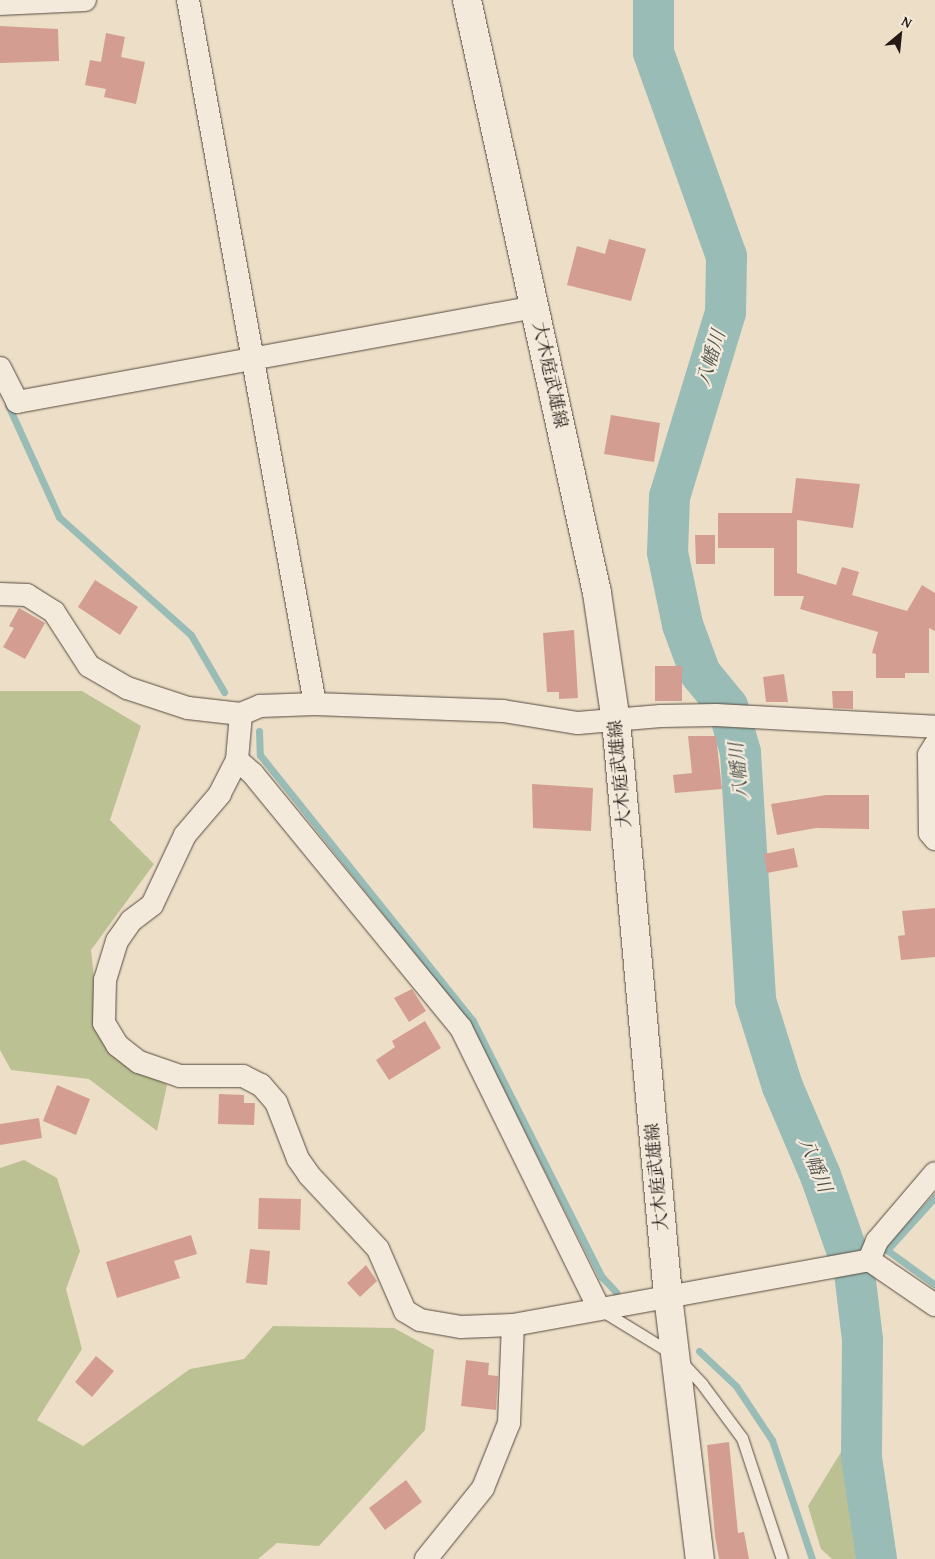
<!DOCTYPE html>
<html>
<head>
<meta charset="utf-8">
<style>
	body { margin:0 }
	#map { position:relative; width:935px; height:1559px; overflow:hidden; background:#eddfc7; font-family:"Gentium Book Plus","Noto Serif JP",serif }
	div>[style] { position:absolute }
	.green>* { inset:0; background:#bcc193 }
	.stream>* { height:7px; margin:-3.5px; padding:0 3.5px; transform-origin:3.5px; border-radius:3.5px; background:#99bcb7 }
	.river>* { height:41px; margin:-20.5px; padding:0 20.5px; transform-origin:20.5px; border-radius:20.5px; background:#99bcb7 }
	.building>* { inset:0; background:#d49d92 }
	.roads { filter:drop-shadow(0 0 1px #574a40) drop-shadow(0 0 1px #574a40) }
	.service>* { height:11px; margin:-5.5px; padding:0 5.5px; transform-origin:5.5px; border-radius:5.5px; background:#f3eadb }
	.minor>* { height:22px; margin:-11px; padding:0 11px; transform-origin:11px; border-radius:11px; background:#f3eadb }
	.secondary>* { height:28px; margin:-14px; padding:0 14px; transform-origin:14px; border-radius:14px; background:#f3eadb }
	span { translate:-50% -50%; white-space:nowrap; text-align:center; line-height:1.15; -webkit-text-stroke:4.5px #f3eadb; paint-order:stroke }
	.street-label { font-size:18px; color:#251913 }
	.water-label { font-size:19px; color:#4e524c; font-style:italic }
	.north { position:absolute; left:875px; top:10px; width:50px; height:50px; -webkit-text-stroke:4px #f3eadb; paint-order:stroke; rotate:28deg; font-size:14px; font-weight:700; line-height:20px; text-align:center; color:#251913 }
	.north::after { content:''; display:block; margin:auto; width:18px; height:22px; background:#251913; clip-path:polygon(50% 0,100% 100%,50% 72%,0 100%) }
</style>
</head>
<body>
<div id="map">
	<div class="green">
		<div style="clip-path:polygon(0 691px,82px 691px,141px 726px,110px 820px,154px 864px,91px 950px,101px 1039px,167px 1085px,157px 1131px,89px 1079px,11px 1070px,0 1050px)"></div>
		<div style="clip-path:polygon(24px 1160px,57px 1178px,80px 1251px,66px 1289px,82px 1349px,37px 1420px,83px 1446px,190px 1369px,244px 1359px,273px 1326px,394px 1328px,434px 1350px,425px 1430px,319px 1546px,277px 1543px,258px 1559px,0 1559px,0 1168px)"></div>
		<div style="clip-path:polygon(841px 1452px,856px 1559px,832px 1559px,821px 1549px,808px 1506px)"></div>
	</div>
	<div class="stream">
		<div style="left:8px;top:405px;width:123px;rotate:65.5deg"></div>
		<div style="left:59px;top:517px;width:177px;rotate:41.8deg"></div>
		<div style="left:191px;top:635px;width:66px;rotate:59.9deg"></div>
		<div style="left:259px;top:731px;width:24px;rotate:88deg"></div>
		<div style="left:260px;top:755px;width:341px;rotate:51.3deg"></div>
		<div style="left:473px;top:1021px;width:287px;rotate:63.3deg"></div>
		<div style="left:602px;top:1277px;width:21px;rotate:47deg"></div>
		<div style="left:935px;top:1197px;width:72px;rotate:132.2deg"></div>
		<div style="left:887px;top:1250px;width:59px;rotate:36.1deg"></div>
		<div style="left:699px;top:1351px;width:51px;rotate:43.4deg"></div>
		<div style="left:736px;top:1386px;width:65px;rotate:56.3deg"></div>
		<div style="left:772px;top:1440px;width:126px;rotate:71.4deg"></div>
	</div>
	<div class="river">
		<div style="left:653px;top:0;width:52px;rotate:90deg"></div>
		<div style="left:653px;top:52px;width:217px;rotate:70.3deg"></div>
		<div style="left:726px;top:256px;width:56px;rotate:91deg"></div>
		<div style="left:725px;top:312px;width:192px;rotate:106.9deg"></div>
		<div style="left:669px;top:496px;width:56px;rotate:92deg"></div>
		<div style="left:667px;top:552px;width:74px;rotate:78.2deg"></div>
		<div style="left:682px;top:624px;width:52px;rotate:69.8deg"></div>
		<div style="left:700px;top:673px;width:43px;rotate:50.7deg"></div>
		<div style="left:727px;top:706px;width:48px;rotate:74.2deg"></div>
		<div style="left:740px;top:752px;width:248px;rotate:86.5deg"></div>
		<div style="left:755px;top:1000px;width:90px;rotate:72.6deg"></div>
		<div style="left:782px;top:1086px;width:97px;rotate:66.9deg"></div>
		<div style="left:820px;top:1175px;width:103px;rotate:70.7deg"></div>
		<div style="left:854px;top:1272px;width:67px;rotate:83.2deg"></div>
		<div style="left:862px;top:1339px;width:118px;rotate:90.5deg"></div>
		<div style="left:861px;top:1457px;width:103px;rotate:81.6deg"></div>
	</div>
	<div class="building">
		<div style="clip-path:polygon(0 26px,58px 29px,59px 61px,0 63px)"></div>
		<div style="clip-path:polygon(106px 33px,125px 37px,121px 57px,145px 62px,136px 104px,104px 97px,106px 89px,85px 85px,90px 60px,101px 62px)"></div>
		<div style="clip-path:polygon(609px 239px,646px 249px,631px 301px,567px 285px,577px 246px,605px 254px)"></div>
		<div style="clip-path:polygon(611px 415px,660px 423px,654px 462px,604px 454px)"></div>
		<div style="clip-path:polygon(796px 478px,860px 484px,853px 528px,797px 520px,797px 573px,836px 585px,842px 567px,859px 572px,852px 595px,907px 611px,922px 585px,935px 593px,935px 631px,929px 628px,929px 673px,905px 673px,905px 678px,876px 678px,876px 654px,872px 653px,878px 632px,800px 609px,804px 596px,774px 596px,774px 548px,718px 548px,718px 513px,792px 513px)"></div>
		<div style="clip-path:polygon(695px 535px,715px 535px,715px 564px,696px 564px)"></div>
		<div style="clip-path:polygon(95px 580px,138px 607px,120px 635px,78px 607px)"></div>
		<div style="clip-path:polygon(19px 608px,45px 623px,25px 659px,3px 647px,14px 628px,9px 626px)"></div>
		<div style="clip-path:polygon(574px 630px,578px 698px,559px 699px,559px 692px,547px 692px,543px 633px)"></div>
		<div style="clip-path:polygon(655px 666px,682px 666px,682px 701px,655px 701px)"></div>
		<div style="clip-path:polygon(784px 674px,788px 702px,766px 702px,763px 677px)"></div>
		<div style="clip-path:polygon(832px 691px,853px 691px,853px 709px,833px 708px)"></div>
		<div style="clip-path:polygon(688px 736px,716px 736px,722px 789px,675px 793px,673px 775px,692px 773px)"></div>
		<div style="clip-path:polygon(532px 784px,593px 788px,591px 831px,533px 828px)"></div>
		<div style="clip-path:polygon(826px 795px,869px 795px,869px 829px,816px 828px,777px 835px,771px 804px)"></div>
		<div style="clip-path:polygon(794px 848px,798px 867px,767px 873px,764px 854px)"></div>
		<div style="clip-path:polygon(935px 908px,935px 957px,901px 960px,898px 936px,905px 935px,902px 911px)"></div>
		<div style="clip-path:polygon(412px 989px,426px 1011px,409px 1022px,394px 998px)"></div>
		<div style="clip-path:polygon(425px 1021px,441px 1048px,389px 1080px,376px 1060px,395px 1047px,392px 1041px)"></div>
		<div style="clip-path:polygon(57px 1085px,90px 1099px,76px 1135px,43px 1121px)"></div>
		<div style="clip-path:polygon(219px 1094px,244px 1095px,244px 1103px,255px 1103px,254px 1125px,218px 1124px)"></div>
		<div style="clip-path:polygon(39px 1118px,42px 1138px,0 1145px,0 1124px)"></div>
		<div style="clip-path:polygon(259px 1198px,301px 1199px,300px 1230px,258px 1229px)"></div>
		<div style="clip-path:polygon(191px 1235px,197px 1254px,174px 1261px,180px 1278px,117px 1298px,106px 1262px)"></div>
		<div style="clip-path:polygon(250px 1249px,270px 1251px,267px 1285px,246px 1283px)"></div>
		<div style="clip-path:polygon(366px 1265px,377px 1281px,360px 1297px,347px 1283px)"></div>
		<div style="clip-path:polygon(96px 1356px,114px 1371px,92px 1397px,75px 1382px)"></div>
		<div style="clip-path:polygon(466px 1360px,489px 1363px,488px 1375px,498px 1376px,496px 1410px,461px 1406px)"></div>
		<div style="clip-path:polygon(729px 1442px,738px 1533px,744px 1532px,749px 1559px,719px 1559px,715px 1536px,707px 1445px)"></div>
		<div style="clip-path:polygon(406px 1480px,422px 1502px,385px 1530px,369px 1508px)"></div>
	</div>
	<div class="roads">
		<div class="service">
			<div style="left:601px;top:1310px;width:88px;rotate:31.5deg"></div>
			<div style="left:676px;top:1356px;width:38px;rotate:47deg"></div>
			<div style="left:702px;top:1384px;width:67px;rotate:53.5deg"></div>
			<div style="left:742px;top:1438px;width:127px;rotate:71.7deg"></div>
		</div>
		<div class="minor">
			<div style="left:188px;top:0;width:715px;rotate:79.77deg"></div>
			<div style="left:0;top:4px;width:85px;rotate:-2.7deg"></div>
			<div style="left:0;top:368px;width:38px;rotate:63deg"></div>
			<div style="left:17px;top:402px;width:527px;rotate:-10.39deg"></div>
			<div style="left:0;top:594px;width:27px;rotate:2deg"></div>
			<div style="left:27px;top:595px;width:32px;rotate:32deg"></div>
			<div style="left:54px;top:612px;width:64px;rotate:57.1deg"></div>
			<div style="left:89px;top:666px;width:44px;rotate:30.1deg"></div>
			<div style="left:127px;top:688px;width:64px;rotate:18.2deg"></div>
			<div style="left:188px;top:708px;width:53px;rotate:6.5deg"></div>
			<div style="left:241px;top:714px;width:21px;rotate:-23deg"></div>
			<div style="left:260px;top:706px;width:55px;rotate:-2.1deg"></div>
			<div style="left:315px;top:704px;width:188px;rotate:2.1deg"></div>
			<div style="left:503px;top:711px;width:76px;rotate:9.1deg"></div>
			<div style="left:578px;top:723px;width:83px;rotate:-4.8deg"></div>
			<div style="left:661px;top:716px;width:55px;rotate:-1deg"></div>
			<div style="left:716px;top:715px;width:219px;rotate:3.1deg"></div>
			<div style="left:241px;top:714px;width:46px;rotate:95deg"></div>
			<div style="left:237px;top:760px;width:38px;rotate:117deg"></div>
			<div style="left:220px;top:794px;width:54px;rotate:130.5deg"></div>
			<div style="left:185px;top:835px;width:77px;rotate:115.2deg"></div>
			<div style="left:152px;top:905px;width:26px;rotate:143deg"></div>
			<div style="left:131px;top:921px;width:24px;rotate:125deg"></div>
			<div style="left:117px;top:941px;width:41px;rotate:107.1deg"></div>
			<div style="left:105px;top:980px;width:43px;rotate:91.3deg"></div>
			<div style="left:104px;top:1023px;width:26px;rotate:59deg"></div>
			<div style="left:117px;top:1045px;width:28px;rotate:38deg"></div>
			<div style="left:139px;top:1062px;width:43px;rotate:18.9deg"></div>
			<div style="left:180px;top:1076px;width:63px"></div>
			<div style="left:243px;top:1076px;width:20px;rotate:27deg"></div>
			<div style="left:261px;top:1085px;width:23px;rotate:49deg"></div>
			<div style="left:276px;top:1102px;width:61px;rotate:68.9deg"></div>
			<div style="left:298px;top:1159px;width:19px;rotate:55deg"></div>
			<div style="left:309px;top:1175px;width:101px;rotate:47deg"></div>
			<div style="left:378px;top:1249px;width:68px;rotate:66.5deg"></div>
			<div style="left:405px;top:1311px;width:17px;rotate:31deg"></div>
			<div style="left:420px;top:1320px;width:42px;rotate:9.7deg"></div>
			<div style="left:461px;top:1327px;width:52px;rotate:-2.2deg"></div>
			<div style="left:513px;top:1325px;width:362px;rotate:-10.3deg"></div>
			<div style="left:869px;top:1260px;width:80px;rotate:34.3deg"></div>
			<div style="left:935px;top:745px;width:12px;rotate:121deg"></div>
			<div style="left:929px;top:755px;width:78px;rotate:89.3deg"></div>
			<div style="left:930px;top:833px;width:8px;rotate:50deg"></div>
			<div style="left:237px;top:760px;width:21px;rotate:41deg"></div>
			<div style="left:253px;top:774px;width:328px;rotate:50.7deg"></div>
			<div style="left:461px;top:1028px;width:313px;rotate:63.8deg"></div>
			<div style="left:869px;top:1260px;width:21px;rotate:-67deg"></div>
			<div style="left:877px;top:1241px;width:89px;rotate:-49.5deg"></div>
			<div style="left:426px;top:1559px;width:91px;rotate:-51.2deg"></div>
			<div style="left:483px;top:1488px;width:70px;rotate:-68.2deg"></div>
			<div style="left:509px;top:1423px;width:98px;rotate:-87.7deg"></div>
		</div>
		<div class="secondary">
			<div style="left:467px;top:0;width:607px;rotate:77.63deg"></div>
			<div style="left:597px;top:593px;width:129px;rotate:81.6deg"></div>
			<div style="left:616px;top:721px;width:577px;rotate:84.83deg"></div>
			<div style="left:668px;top:1296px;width:265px;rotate:83.1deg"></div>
		</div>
	</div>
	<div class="street-label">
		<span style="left:550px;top:375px;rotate:78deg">大木庭武雄線</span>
		<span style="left:620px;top:774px;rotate:-95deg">大木庭武雄線</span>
		<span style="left:657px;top:1177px;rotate:-95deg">大木庭武雄線</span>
	</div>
	<div class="water-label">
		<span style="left:711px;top:358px;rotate:-73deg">八幡川</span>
		<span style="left:739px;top:771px;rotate:-96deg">八幡川</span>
		<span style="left:815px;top:1165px;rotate:68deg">八幡川</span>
	</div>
	<div class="north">N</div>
</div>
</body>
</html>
